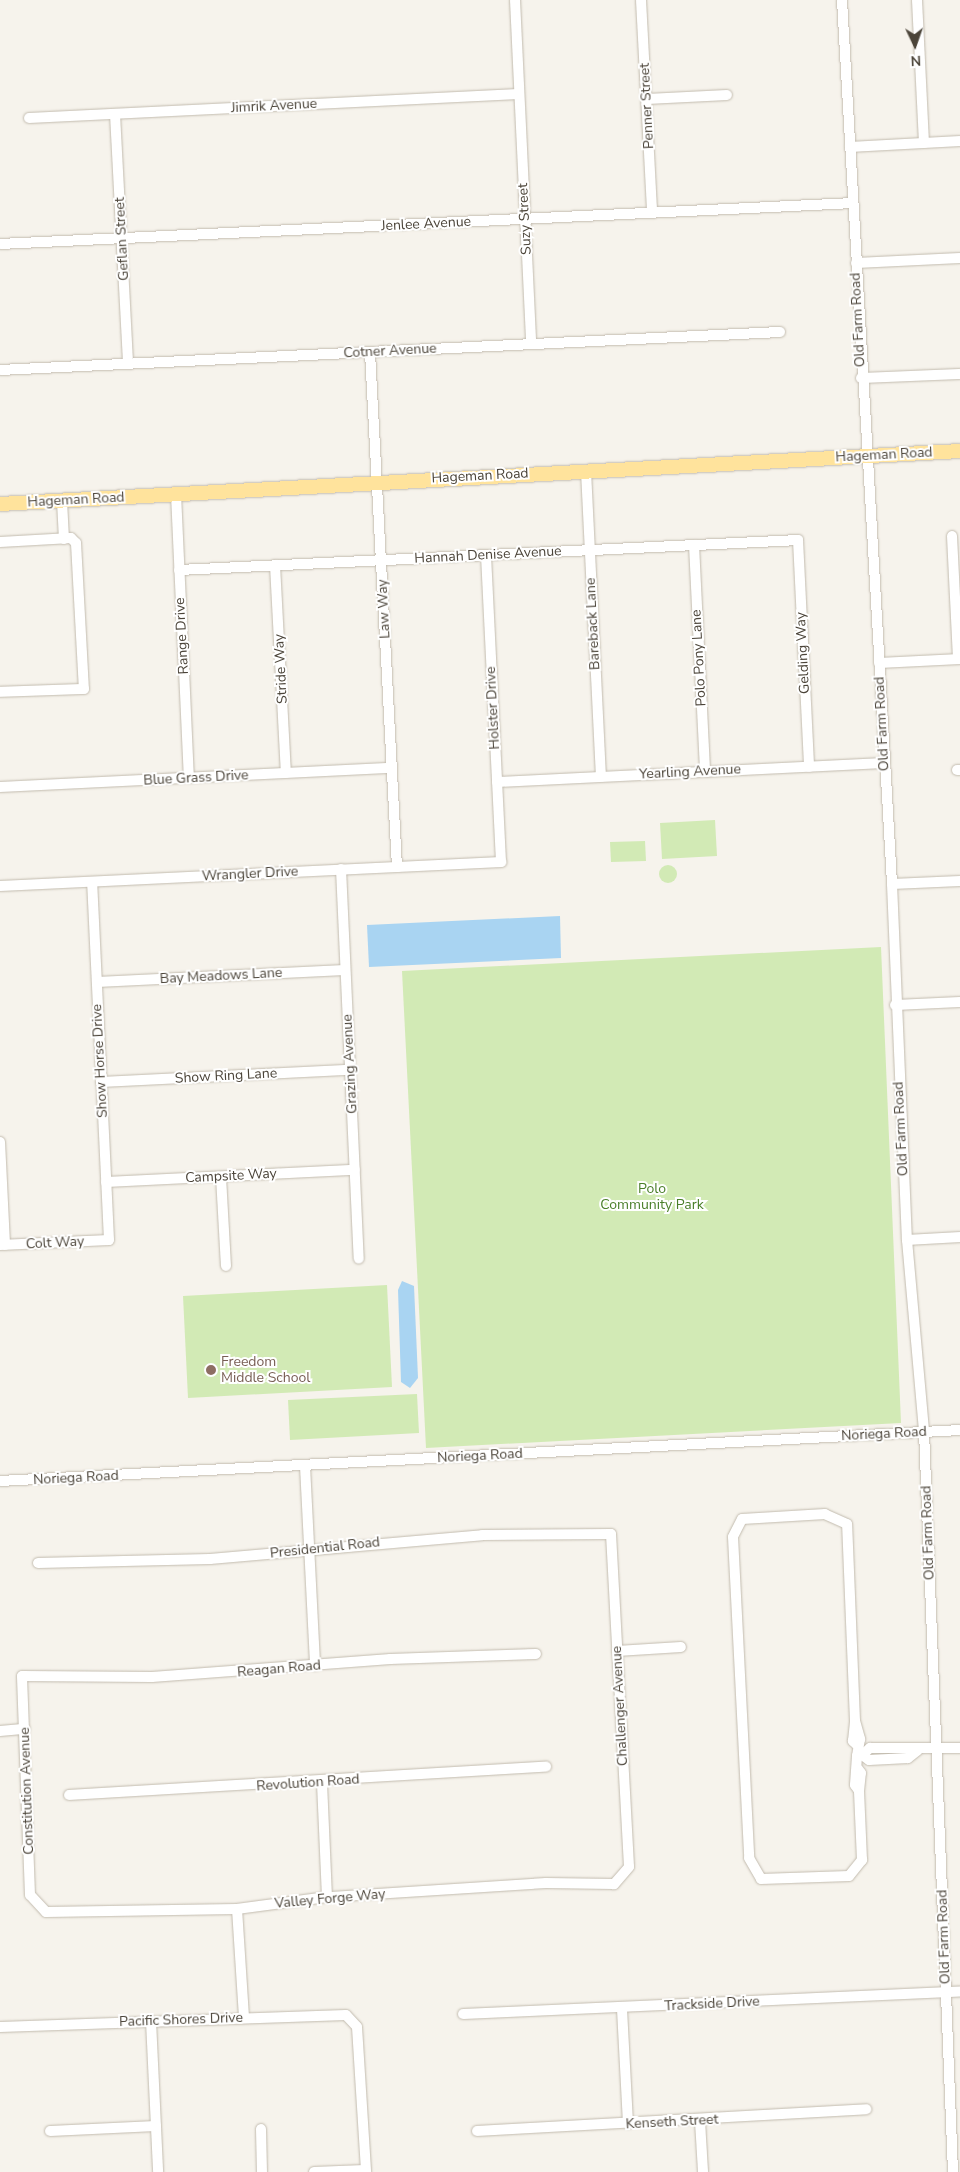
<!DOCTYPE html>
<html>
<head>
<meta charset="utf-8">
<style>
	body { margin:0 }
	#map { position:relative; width:960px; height:2172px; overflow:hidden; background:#f6f3ec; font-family:"Nunito Sans",sans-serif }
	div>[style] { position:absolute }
	.green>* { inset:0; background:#d2eab5 }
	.round { border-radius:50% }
	.water>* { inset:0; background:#a9d4f2 }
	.roads { filter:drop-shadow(0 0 1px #c2bbae) drop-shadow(0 0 1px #c2bbae) }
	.minor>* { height:10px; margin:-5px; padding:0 5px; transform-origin:5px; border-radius:5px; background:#fff }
	.major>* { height:14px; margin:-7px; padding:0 7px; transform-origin:7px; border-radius:7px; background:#ffe39c }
	.dots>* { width:14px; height:14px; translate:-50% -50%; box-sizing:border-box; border:2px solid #fff; border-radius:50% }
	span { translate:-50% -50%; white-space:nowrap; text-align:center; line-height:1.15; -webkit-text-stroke:4px #fff; paint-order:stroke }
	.street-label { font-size:14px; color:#4b4439 }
	.park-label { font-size:14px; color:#4a7f2a }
	.education-label { font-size:14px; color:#785e54 }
	.left { translate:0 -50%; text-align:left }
	.north { position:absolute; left:890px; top:20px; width:50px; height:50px; -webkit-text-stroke:4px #fff; paint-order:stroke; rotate:177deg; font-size:14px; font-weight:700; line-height:20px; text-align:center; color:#4b4439 }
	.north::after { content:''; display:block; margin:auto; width:18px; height:22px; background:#4b4439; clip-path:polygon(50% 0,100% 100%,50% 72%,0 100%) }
</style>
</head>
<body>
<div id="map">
	<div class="green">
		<div style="clip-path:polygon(715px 820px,717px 856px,662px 859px,660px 823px)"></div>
		<div style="clip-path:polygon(645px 841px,646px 861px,611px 862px,610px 842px)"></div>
		<div class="round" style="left:659px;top:865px;width:18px;height:18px"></div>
		<div style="clip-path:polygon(881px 947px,901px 1423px,426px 1448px,402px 971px)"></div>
		<div style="clip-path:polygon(387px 1285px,392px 1387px,188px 1398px,183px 1296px)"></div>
		<div style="clip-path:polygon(417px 1394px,419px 1433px,290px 1440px,288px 1400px)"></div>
	</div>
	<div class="water">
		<div style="clip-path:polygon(560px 916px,561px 958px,369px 967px,367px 925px)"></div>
		<div style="clip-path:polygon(402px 1281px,414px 1286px,418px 1378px,410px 1388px,401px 1382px,398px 1290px)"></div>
	</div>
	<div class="roads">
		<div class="minor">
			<div style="left:515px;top:0;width:344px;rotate:87.3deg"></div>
			<div style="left:641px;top:0;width:213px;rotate:87deg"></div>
			<div style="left:842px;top:0;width:885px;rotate:86.76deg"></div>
			<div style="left:892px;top:884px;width:356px;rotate:87.6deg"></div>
			<div style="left:907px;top:1240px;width:192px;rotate:84.9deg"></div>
			<div style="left:924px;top:1431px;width:742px;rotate:87.76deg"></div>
			<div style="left:917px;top:0;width:143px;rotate:87.2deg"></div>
			<div style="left:647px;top:99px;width:80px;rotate:-2.9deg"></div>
			<div style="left:115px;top:114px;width:249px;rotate:87deg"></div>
			<div style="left:29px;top:118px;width:490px;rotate:-2.8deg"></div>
			<div style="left:850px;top:147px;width:110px;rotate:-3.1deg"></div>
			<div style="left:0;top:244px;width:854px;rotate:-2.75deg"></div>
			<div style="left:856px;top:263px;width:104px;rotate:-2.8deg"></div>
			<div style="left:370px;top:352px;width:516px;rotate:87deg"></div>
			<div style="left:0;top:370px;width:781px;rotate:-2.79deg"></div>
			<div style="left:861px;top:378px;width:99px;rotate:-2.3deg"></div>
			<div style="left:586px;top:471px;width:306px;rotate:87.2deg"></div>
			<div style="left:176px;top:494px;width:284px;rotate:87.4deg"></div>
			<div style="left:62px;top:501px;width:38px;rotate:87deg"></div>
			<div style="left:952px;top:536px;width:123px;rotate:87.2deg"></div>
			<div style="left:0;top:542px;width:71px;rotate:-3.2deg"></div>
			<div style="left:71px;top:538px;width:7px;rotate:45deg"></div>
			<div style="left:76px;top:543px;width:146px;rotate:86.9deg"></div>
			<div style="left:84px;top:689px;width:84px;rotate:178deg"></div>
			<div style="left:694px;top:545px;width:227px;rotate:87.2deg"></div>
			<div style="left:275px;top:565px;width:208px;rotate:87deg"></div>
			<div style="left:179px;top:570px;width:620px;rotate:-2.77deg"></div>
			<div style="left:798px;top:540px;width:227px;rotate:87.2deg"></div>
			<div style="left:879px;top:663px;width:81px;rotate:-2.8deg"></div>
			<div style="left:957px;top:770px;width:3px"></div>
			<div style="left:497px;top:782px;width:387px;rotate:-2.8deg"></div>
			<div style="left:0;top:787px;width:392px;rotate:-2.8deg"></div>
			<div style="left:341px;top:869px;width:390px;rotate:87.4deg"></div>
			<div style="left:892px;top:884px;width:68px;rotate:-2.5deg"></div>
			<div style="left:0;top:886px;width:502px;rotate:-2.74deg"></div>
			<div style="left:501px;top:862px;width:307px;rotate:-92.8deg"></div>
			<div style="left:97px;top:982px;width:248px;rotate:-2.8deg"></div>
			<div style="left:895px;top:1005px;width:65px;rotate:-2.6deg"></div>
			<div style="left:101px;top:1082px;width:249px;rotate:-2.8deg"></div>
			<div style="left:0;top:1142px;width:103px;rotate:87.2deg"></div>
			<div style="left:221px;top:1177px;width:89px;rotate:86.8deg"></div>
			<div style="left:106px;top:1182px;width:249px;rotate:-2.8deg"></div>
			<div style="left:907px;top:1240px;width:53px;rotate:-3.2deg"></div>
			<div style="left:0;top:1245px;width:109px;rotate:-2.6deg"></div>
			<div style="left:109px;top:1240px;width:358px;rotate:-92.7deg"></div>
			<div style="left:305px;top:1466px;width:200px;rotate:87.1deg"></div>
			<div style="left:0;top:1481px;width:961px;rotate:-3.04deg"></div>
			<div style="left:38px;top:1563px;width:172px;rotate:-1.3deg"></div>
			<div style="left:210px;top:1559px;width:273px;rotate:-5deg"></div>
			<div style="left:482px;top:1535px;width:129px;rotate:-0.4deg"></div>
			<div style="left:611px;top:1534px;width:333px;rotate:86.9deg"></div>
			<div style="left:629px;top:1867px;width:23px;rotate:131deg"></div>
			<div style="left:614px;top:1884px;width:68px;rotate:-179.2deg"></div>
			<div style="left:546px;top:1883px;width:219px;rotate:176.3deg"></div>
			<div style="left:327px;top:1897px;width:91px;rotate:172.4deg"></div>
			<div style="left:237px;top:1909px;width:191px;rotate:179.1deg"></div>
			<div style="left:46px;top:1912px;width:23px;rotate:-133deg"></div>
			<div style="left:30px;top:1895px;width:219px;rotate:-92.1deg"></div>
			<div style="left:22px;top:1676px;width:130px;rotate:0.4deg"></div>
			<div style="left:152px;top:1677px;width:239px;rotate:-4.3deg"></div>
			<div style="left:390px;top:1659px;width:146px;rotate:-2deg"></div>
			<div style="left:617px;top:1651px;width:64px;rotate:-3.6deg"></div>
			<div style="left:855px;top:1721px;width:197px;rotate:-92.3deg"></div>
			<div style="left:847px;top:1524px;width:24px;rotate:-156deg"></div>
			<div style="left:825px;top:1514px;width:83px;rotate:176.6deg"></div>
			<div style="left:742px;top:1519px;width:20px;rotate:117deg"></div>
			<div style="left:733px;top:1537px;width:321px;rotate:87.1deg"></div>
			<div style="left:749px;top:1858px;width:24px;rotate:60deg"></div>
			<div style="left:761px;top:1879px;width:88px;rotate:-2deg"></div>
			<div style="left:849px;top:1876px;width:21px;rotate:-51deg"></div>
			<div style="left:862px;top:1860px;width:69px;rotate:-92.5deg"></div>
			<div style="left:0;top:1731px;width:25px;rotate:-5deg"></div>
			<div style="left:857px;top:1745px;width:6px;rotate:-135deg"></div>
			<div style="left:853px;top:1741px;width:20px;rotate:-84deg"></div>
			<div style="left:855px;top:1721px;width:19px;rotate:74deg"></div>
			<div style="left:860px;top:1739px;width:17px;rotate:100deg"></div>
			<div style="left:857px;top:1756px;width:5px;rotate:-11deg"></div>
			<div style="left:918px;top:1750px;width:13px;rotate:141deg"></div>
			<div style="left:908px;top:1758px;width:39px;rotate:177deg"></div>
			<div style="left:869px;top:1760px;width:9px;rotate:-144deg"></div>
			<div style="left:862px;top:1755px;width:11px;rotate:-41deg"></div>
			<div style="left:870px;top:1748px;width:90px"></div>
			<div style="left:857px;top:1756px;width:29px;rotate:94deg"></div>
			<div style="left:855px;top:1785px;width:7px;rotate:56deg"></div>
			<div style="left:859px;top:1791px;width:18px;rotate:-84deg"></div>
			<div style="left:861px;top:1773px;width:5px;rotate:-127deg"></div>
			<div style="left:322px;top:1783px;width:114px;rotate:87.5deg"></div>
			<div style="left:69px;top:1795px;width:478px;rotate:-3.4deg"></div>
			<div style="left:237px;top:1909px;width:108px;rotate:86.3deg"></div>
			<div style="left:622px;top:2009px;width:115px;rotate:87deg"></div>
			<div style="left:463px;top:2014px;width:498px;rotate:-2.6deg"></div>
			<div style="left:151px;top:2021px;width:151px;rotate:87.3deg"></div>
			<div style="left:0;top:2027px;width:346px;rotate:-2deg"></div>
			<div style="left:346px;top:2015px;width:16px;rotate:47deg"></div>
			<div style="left:357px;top:2027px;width:145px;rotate:86.4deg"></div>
			<div style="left:700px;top:2121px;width:51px;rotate:86.6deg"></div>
			<div style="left:261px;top:2129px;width:43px;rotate:88.7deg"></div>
			<div style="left:50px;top:2131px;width:106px;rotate:-2.7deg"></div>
			<div style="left:477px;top:2131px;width:390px;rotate:-3.2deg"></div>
			<div style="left:314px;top:2172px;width:51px;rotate:-2.2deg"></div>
		</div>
		<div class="major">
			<div style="left:0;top:504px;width:961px;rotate:-3.16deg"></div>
		</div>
	</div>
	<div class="dots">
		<div style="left:211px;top:1370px;background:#8d6e63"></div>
	</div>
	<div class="street-label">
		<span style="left:274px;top:106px;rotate:-3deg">Jimrik Avenue</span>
		<span style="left:647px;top:106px;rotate:-93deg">Penner Street</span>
		<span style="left:525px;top:219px;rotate:-93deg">Suzy Street</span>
		<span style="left:426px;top:224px;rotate:-3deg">Jenlee Avenue</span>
		<span style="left:122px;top:239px;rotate:-93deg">Geflan Street</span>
		<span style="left:858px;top:320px;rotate:-93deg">Old Farm Road</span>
		<span style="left:390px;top:351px;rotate:-3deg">Cotner Avenue</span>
		<span style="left:884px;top:455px;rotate:-3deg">Hageman Road</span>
		<span style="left:480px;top:476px;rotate:-3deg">Hageman Road</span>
		<span style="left:76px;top:500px;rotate:-3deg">Hageman Road</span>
		<span style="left:488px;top:555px;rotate:-3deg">Hannah Denise Avenue</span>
		<span style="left:384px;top:609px;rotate:-93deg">Law Way</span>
		<span style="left:593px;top:624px;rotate:-93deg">Bareback Lane</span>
		<span style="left:182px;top:636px;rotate:-93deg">Range Drive</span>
		<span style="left:803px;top:653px;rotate:-93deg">Gelding Way</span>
		<span style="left:699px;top:658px;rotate:-93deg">Polo Pony Lane</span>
		<span style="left:281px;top:669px;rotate:-93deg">Stride Way</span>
		<span style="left:493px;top:708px;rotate:-93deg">Holster Drive</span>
		<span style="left:882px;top:724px;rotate:-93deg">Old Farm Road</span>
		<span style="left:690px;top:772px;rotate:-3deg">Yearling Avenue</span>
		<span style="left:196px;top:778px;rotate:-3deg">Blue Grass Drive</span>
		<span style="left:250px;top:874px;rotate:-3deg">Wrangler Drive</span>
		<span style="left:221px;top:976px;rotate:-3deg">Bay Meadows Lane</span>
		<span style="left:100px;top:1061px;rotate:-93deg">Show Horse Drive</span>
		<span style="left:350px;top:1064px;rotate:-93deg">Grazing Avenue</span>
		<span style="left:226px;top:1076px;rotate:-3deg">Show Ring Lane</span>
		<span style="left:901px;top:1129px;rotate:-93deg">Old Farm Road</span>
		<span style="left:231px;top:1176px;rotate:-3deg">Campsite Way</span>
		<span style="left:55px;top:1243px;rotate:-3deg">Colt Way</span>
		<span style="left:884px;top:1434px;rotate:-3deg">Noriega Road</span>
		<span style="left:480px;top:1456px;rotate:-3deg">Noriega Road</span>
		<span style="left:76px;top:1478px;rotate:-3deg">Noriega Road</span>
		<span style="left:928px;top:1533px;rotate:-92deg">Old Farm Road</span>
		<span style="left:325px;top:1548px;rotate:-6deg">Presidential Road</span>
		<span style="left:279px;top:1669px;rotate:-5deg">Reagan Road</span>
		<span style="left:620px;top:1706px;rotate:-93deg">Challenger Avenue</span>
		<span style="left:308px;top:1783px;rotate:-4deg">Revolution Road</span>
		<span style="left:27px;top:1791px;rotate:-92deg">Constitution Avenue</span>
		<span style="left:330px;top:1899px;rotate:-5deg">Valley Forge Way</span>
		<span style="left:944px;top:1937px;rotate:-92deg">Old Farm Road</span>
		<span style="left:712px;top:2004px;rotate:-3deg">Trackside Drive</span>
		<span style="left:181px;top:2020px;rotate:-2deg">Pacific Shores Drive</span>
		<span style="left:672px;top:2122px;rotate:-3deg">Kenseth Street</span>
	</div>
	<div class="park-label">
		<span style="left:652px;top:1197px">Polo<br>Community Park</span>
	</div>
	<div class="education-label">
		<span class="left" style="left:221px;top:1370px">Freedom<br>Middle School</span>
	</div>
	<div class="north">N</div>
</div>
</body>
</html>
